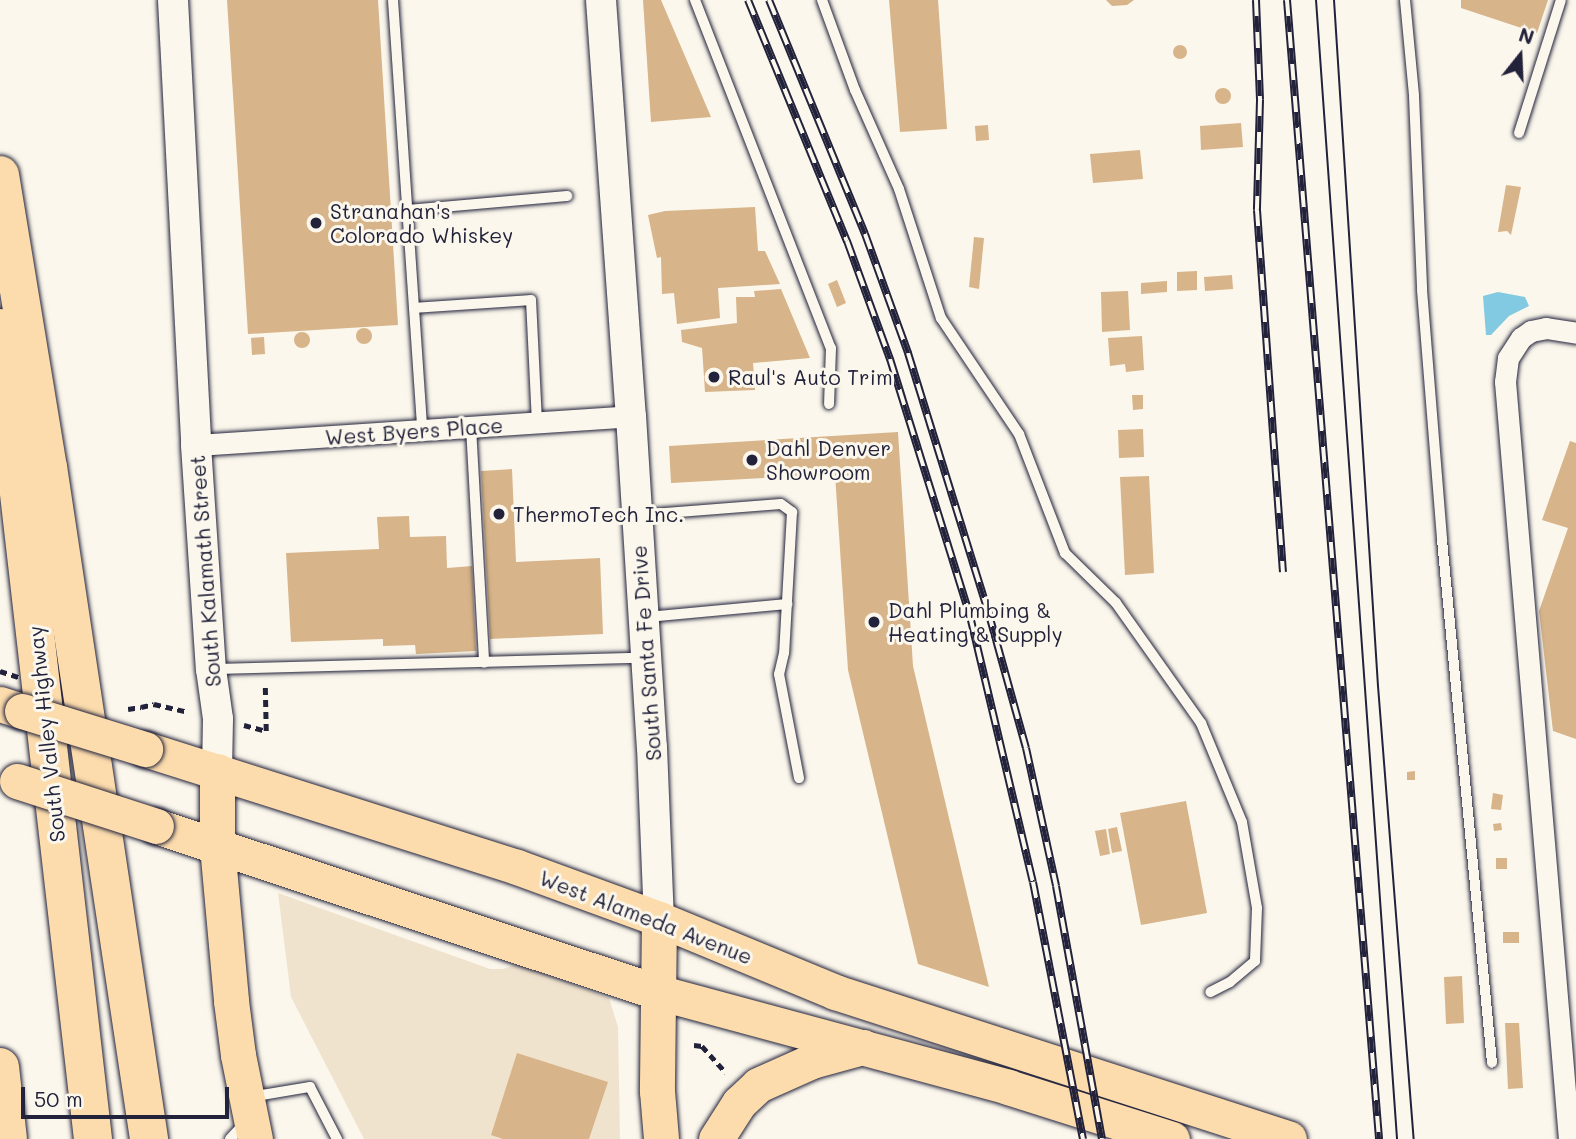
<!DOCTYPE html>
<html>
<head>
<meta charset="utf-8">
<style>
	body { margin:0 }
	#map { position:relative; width:1576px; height:1139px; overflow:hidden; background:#fbf7ec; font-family:Mali,sans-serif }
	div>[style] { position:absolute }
	.built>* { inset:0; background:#f0e3ce }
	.water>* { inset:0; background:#81cae2 }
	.building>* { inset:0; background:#d7b489 }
	.round { border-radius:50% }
	.path>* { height:4.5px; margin-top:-2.25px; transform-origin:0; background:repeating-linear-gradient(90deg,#22223b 0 7px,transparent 0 12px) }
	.roads { filter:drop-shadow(0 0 2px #22223b) drop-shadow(0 0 2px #22223b) }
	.lane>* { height:10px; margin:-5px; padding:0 5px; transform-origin:5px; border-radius:5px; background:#fbf7ec }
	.street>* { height:21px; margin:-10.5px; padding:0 10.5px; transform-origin:10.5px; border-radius:10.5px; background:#fbf7ec }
	.secondary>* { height:30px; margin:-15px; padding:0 15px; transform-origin:15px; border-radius:15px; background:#fbf7ec }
	.primary>* { height:35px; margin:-17.5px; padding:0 17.5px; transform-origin:17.5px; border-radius:17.5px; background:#fcdcac }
	.highway>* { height:38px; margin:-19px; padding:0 19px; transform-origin:19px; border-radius:19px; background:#fcdcac }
	.tram>* { height:2px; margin:-1px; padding:0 1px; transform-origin:1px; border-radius:1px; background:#22223b }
	.rail>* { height:8px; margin-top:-4px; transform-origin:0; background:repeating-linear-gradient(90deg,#fbf7ec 0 16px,#22223b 0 32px); box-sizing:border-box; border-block:2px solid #22223b }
	.path-bridge>* { height:4.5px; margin-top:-2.25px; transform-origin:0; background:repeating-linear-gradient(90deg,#22223b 0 7px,transparent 0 12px) }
	.bridges { filter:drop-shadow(0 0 2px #22223b) drop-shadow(0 0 2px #22223b) }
	.primary-bridge>* { height:35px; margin:-17.5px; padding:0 17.5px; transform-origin:17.5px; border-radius:17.5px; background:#fcdcac }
	.dots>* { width:19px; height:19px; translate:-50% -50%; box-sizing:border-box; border:4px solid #fbf7ec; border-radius:50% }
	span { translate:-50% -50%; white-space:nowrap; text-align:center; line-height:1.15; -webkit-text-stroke:6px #fbf7ec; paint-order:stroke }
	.poi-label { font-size:21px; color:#22223b }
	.left { translate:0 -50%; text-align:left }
	.street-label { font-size:21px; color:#22223b }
	.north { position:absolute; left:1485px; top:21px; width:70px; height:70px; -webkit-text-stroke:5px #fbf7ec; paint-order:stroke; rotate:18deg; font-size:19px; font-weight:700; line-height:28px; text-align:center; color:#22223b }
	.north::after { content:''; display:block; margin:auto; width:24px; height:32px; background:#22223b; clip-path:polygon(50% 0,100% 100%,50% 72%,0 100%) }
	.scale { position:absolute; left:21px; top:1087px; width:208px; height:32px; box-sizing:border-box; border:4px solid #22223b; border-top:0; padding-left:9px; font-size:21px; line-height:24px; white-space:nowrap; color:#22223b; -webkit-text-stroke:5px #fbf7ec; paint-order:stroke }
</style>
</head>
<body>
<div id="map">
	<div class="built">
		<div style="clip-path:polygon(278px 893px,490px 969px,503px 969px,518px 964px,609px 998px,618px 1027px,620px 1139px,364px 1139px,291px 997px)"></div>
	</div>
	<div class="water">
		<div style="clip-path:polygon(1498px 292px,1525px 297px,1529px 306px,1509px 316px,1491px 335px,1486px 335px,1483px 296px)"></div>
	</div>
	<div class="building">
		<div style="clip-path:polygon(227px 0,378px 0,398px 325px,248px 334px)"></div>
		<div style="clip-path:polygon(643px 0,661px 0,711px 117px,651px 122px)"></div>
		<div style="clip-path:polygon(889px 0,938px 0,947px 129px,900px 132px)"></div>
		<div style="clip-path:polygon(1106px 0,1134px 0,1127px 5px,1112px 6px)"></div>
		<div style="clip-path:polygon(1461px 0,1548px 0,1537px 33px,1461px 8px)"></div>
		<div class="round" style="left:1173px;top:45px;width:14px;height:14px"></div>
		<div class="round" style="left:1215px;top:88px;width:16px;height:16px"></div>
		<div style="clip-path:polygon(1241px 123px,1243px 147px,1201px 150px,1200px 126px)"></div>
		<div style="clip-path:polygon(988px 125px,989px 140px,976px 141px,975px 126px)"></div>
		<div style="clip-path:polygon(1140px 150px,1143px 179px,1093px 183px,1090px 154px)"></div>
		<div style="clip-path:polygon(1506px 185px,1521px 187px,1511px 235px,1507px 231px,1498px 232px)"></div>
		<div style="clip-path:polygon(755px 207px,758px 251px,765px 251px,780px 284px,718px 288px,720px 318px,677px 324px,674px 293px,662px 294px,661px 257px,657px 258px,648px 215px,665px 211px)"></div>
		<div style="clip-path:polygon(974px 237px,984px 238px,979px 289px,969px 287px)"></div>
		<div style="clip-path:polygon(1197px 271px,1197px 290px,1177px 291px,1177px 272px)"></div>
		<div style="clip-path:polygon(1232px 275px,1233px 289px,1205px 291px,1204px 277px)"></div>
		<div style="clip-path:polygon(837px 280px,846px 303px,837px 307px,828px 284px)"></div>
		<div style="clip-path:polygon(1167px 281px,1167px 292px,1141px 294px,1141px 283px)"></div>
		<div style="clip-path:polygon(781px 289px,810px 358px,753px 363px,755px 390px,705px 392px,702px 348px,682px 342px,681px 330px,737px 323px,736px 297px,755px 297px,754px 291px)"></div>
		<div style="clip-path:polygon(1128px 291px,1130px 330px,1102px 332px,1101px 292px)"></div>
		<div class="round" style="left:356px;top:328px;width:16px;height:16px"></div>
		<div class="round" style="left:294px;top:332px;width:16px;height:16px"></div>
		<div style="clip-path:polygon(1142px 336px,1144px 370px,1126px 372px,1125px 364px,1110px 366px,1108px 338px)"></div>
		<div style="clip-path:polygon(264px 337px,265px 354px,252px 355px,251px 338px)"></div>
		<div style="clip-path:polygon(1132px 395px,1143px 395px,1143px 409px,1133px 410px)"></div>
		<div style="clip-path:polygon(1143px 429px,1144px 457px,1119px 458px,1118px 430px)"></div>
		<div style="clip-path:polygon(898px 432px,913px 666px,989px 987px,918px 964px,848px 670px,835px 474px,671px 483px,669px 446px)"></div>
		<div style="clip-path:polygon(1570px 441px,1576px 443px,1576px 739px,1553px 731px,1539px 611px,1568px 528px,1542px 520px)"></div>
		<div style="clip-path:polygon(512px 469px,516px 562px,600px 558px,603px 634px,490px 639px,481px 471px)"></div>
		<div style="clip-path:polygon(1149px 476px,1154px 573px,1125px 575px,1120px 477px)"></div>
		<div style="clip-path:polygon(409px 516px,410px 537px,446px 536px,447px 568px,472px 566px,476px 651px,416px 654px,415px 645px,383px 646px,383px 639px,291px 642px,286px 553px,379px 549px,377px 517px)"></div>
		<div style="clip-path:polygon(1415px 771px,1415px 780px,1407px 780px,1407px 772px)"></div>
		<div style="clip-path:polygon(1493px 793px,1503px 795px,1501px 810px,1491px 809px)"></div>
		<div style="clip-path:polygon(1186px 801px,1207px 913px,1141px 925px,1120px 813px)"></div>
		<div style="clip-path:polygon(1501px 823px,1502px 830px,1494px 831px,1493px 824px)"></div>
		<div style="clip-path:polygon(1117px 827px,1122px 851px,1112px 853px,1108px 829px)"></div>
		<div style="clip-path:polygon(1106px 829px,1110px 854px,1100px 856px,1095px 831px)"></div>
		<div style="clip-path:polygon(1496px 858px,1507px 858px,1507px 869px,1496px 869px)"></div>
		<div style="clip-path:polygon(1503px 932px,1519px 932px,1519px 943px,1503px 943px)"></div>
		<div style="clip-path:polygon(1462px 976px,1464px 1023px,1446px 1024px,1444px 977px)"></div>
		<div style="clip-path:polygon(1505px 1023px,1519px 1023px,1523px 1088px,1508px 1089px)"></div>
		<div style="clip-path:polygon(517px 1053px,608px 1082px,589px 1139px,503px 1139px,491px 1135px)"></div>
	</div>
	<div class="path">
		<div style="left:141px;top:707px;width:13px;rotate:-13deg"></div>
		<div style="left:154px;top:704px;width:35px;rotate:13deg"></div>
		<div style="left:244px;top:725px;width:23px;rotate:15deg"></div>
		<div style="left:266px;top:731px;width:46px;rotate:-91.2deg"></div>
		<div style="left:694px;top:1045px;width:8px;rotate:7deg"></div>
		<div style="left:702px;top:1046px;width:36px;rotate:48deg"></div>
	</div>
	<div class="roads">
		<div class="lane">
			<div style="left:393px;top:0;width:431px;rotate:86.1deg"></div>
			<div style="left:695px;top:0;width:374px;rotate:68.7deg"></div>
			<div style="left:831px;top:348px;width:56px;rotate:92deg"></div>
			<div style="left:822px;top:0;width:96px;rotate:69.9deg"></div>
			<div style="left:855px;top:90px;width:108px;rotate:66deg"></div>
			<div style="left:899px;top:189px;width:136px;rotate:72deg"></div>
			<div style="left:941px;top:318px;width:140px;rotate:56.1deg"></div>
			<div style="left:1019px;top:434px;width:128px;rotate:68.9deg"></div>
			<div style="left:1065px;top:553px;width:71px;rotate:44.4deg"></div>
			<div style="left:1116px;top:603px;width:147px;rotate:54.7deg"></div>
			<div style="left:1201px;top:723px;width:107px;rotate:67.5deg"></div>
			<div style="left:1242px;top:822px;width:87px;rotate:80.1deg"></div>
			<div style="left:1257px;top:908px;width:53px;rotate:92.2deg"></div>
			<div style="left:1255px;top:961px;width:33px;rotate:140deg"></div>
			<div style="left:1230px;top:982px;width:22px;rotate:153deg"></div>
			<div style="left:1405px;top:0;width:96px;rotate:84.6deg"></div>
			<div style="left:1414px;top:96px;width:194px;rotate:87.6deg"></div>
			<div style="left:1422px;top:290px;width:251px;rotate:85.4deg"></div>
			<div style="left:1442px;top:540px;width:525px;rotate:84.54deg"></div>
			<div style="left:1519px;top:133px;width:139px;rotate:-72.5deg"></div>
			<div style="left:407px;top:210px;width:161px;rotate:-5deg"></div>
			<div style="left:414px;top:308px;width:117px;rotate:-3.9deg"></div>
			<div style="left:531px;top:300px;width:123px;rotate:87.2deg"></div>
			<div style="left:471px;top:427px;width:236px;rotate:86.8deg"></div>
			<div style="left:640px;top:515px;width:141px;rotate:-4.5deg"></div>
			<div style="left:781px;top:504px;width:14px;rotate:36deg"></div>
			<div style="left:792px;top:512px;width:141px;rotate:93.2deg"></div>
			<div style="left:784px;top:653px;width:22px;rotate:103deg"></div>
			<div style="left:779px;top:674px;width:106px;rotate:79.1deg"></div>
			<div style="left:647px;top:617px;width:141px;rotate:-5.3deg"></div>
			<div style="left:212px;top:669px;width:431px;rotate:-1.5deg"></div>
			<div style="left:250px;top:1097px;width:61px;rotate:-9.5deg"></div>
			<div style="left:310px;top:1087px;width:59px;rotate:62.6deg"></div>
			<div style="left:230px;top:1139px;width:22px;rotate:-47deg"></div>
		</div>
		<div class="street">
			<div style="left:196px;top:445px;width:436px;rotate:-3.8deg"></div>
			<div style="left:1569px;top:1139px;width:760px;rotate:-94.83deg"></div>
			<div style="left:1505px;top:382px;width:24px;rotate:-83deg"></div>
			<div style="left:1508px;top:358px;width:24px;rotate:-57deg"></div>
			<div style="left:1521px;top:338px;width:12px;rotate:-35deg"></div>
			<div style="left:1531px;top:331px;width:15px;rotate:-11deg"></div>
			<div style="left:1546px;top:328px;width:30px;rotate:9deg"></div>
		</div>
		<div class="secondary">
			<div style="left:173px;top:0;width:446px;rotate:87deg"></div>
			<div style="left:196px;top:445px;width:225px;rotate:86.2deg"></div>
			<div style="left:211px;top:669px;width:50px;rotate:82deg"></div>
			<div style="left:218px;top:719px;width:52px;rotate:91.1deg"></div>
			<div style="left:601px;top:0;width:417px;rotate:85.9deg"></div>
			<div style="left:631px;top:416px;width:332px;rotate:86.4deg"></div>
			<div style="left:652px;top:747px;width:172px;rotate:87.7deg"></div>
		</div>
		<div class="primary">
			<div style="left:0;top:704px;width:23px;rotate:18deg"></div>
			<div style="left:145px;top:749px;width:390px;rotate:17.6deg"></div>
			<div style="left:517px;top:867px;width:151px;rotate:20.1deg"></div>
			<div style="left:659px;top:919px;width:191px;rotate:22.5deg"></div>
			<div style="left:835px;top:992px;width:477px;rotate:17.9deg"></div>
			<div style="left:217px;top:771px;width:75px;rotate:90deg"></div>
			<div style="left:217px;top:846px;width:156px;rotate:84.8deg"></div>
			<div style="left:231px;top:1001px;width:54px;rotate:82.6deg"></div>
			<div style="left:238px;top:1055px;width:86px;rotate:78.6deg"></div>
			<div style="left:156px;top:826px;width:528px;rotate:18.33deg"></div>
			<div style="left:657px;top:992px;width:364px;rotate:15.1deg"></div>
			<div style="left:1008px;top:1087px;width:172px;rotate:17.6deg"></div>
			<div style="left:659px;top:919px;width:172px;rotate:90.7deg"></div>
			<div style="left:657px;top:1091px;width:48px;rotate:85.2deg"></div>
			<div style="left:716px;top:1139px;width:43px;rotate:-57.4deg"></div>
			<div style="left:739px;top:1103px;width:26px;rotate:-43deg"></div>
			<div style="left:758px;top:1085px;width:59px;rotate:-24deg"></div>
			<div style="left:812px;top:1061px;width:53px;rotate:-15.4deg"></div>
		</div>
		<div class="highway">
			<div style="left:0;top:175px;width:296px;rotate:80.7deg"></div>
			<div style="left:48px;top:467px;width:680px;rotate:81.45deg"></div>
			<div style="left:0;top:328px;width:816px;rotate:83.46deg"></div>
			<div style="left:0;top:1067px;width:72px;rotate:83.7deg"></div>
		</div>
	</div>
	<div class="tram">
		<div style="left:1316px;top:0;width:1142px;rotate:85.93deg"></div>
		<div style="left:1334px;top:0;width:687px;rotate:86.33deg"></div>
		<div style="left:1378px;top:686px;width:454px;rotate:85.5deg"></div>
	</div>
	<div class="rail">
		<div style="left:748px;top:0;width:261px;rotate:67.7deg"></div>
		<div style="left:847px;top:241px;width:126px;rotate:70deg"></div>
		<div style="left:890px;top:359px;width:269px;rotate:72.7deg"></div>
		<div style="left:970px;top:616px;width:273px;rotate:76.7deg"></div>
		<div style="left:1033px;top:882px;width:262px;rotate:79deg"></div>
		<div style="left:769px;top:0;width:253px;rotate:67.7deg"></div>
		<div style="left:865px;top:234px;width:127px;rotate:70.1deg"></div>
		<div style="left:908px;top:353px;width:270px;rotate:72.8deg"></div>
		<div style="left:988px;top:611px;width:142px;rotate:74.5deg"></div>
		<div style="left:1026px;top:748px;width:141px;rotate:77.7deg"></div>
		<div style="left:1056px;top:886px;width:257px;rotate:79.7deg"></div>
		<div style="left:1256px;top:0;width:100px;rotate:87.7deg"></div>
		<div style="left:1260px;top:100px;width:110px;rotate:91.6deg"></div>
		<div style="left:1257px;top:210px;width:363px;rotate:85.9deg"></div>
		<div style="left:1287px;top:0;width:1143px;rotate:85.38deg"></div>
	</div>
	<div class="path-bridge">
		<div style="left:0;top:671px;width:23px;rotate:18deg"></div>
		<div style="left:128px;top:709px;width:13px;rotate:-9deg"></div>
	</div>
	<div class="bridges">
		<div class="primary-bridge">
			<div style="left:22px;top:711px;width:129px;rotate:17.2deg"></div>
			<div style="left:17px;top:781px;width:146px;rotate:17.9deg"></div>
		</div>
	</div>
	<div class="dots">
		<div style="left:316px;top:223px;background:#22223b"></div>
		<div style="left:714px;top:377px;background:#22223b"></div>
		<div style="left:752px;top:460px;background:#22223b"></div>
		<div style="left:499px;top:514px;background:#22223b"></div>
		<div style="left:874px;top:622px;background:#22223b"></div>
	</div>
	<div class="poi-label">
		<span class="left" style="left:330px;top:223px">Stranahan's<br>Colorado Whiskey</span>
		<span class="left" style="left:728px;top:377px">Raul's Auto Trim</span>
		<span class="left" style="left:766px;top:460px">Dahl Denver<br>Showroom</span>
		<span class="left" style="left:513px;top:514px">ThermoTech Inc.</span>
		<span class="left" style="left:888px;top:622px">Dahl Plumbing &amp;<br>Heating &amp; Supply</span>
	</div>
	<div class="street-label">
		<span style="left:414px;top:431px;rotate:-4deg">West Byers Place</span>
		<span style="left:205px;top:571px;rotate:-94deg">South Kalamath Street</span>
		<span style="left:646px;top:653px;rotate:-94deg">South Santa Fe Drive</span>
		<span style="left:46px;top:734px;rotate:-96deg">South Valley Highway</span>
		<span style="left:646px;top:917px;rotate:21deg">West Alameda Avenue</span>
	</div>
	<div class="north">N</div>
	<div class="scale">50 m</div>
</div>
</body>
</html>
